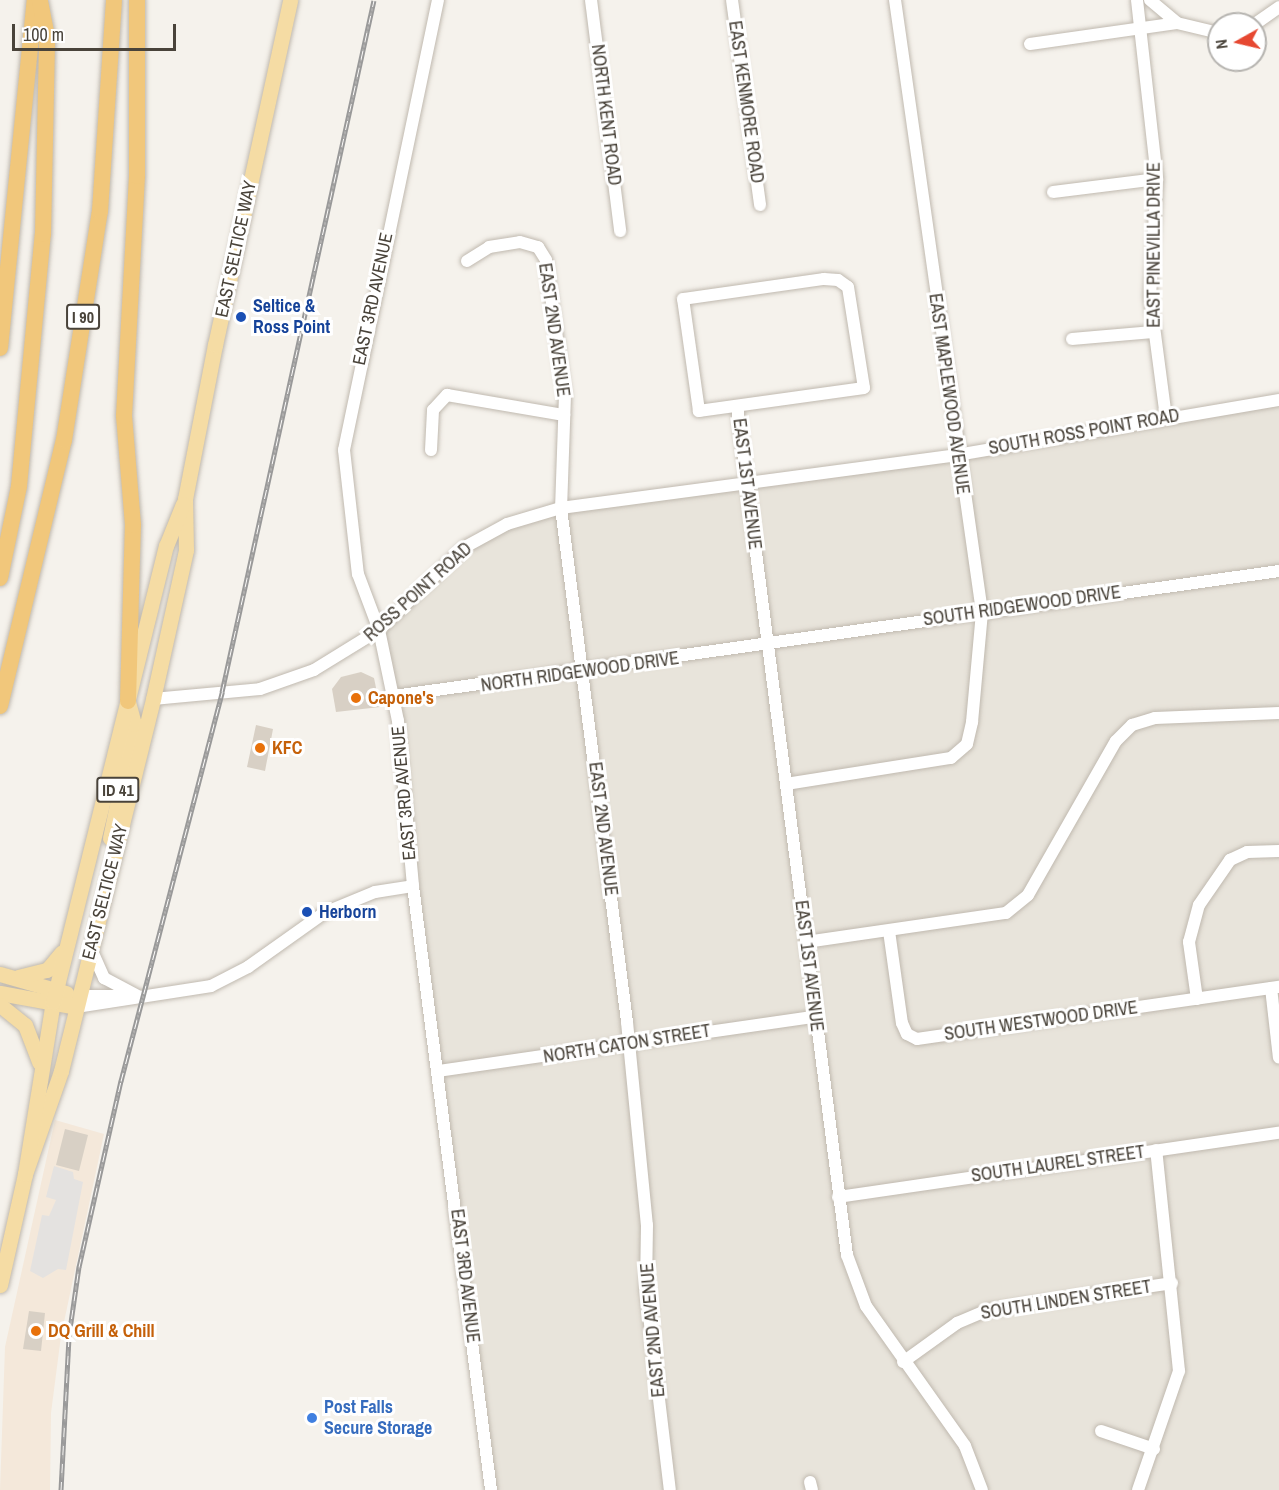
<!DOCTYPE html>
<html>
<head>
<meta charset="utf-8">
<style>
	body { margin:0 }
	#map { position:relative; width:1279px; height:1490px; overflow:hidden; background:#f5f2ec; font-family:"Archivo Narrow",sans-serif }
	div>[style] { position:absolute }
	.residential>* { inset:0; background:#e8e4db }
	.commercial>* { inset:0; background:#f4e8da }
	.parking>* { inset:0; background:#e4e2e0 }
	.building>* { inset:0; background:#d8d0c5 }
	.roads { filter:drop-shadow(0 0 2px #c0b9af) drop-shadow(0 0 2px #c0b9af) }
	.minor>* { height:12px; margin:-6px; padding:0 6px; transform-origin:6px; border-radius:6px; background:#fff }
	.major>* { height:15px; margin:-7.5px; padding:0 7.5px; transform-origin:7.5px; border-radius:7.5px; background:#f5dca4 }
	.highway>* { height:16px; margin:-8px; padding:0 8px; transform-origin:8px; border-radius:8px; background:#f1c77b }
	.rail>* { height:5px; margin-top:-2.5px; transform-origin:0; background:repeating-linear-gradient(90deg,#fff 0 9px,#999 0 18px); box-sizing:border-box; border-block:2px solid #999 }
	.dots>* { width:16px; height:16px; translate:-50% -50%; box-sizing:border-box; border:3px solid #fff; border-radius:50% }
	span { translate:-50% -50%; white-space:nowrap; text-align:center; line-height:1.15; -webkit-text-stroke:6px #fff; paint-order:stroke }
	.shield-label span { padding:2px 4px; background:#fff; border:2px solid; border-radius:4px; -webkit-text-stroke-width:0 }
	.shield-label { font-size:16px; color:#49433a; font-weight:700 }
	.street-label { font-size:18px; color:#49433a }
	.transit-label { font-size:18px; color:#164399; font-weight:700 }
	.left { translate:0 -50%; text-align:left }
	.food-label { font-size:18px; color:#c56008; font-weight:700 }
	.shop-label { font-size:18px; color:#366cbe; font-weight:700 }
	.north { position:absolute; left:1207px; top:12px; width:60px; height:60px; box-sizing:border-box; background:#fff; border:2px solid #b6b4b0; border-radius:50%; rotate:262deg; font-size:16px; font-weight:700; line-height:24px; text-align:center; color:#49433a }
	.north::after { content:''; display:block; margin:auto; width:21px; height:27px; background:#e64831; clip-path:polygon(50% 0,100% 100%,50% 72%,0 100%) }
	.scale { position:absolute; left:12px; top:24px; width:164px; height:27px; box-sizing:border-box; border:3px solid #49433a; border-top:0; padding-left:8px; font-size:18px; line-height:21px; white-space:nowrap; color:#49433a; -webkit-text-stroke:4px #fff; paint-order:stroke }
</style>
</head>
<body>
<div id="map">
	<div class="residential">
		<div style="clip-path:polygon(1279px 400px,1279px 1490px,491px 1490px,405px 788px,379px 630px,465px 547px,561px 508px,747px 483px)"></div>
	</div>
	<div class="commercial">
		<div style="clip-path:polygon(55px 1120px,104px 1134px,61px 1336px,51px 1413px,50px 1490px,0 1490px,5px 1347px)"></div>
	</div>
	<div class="parking">
		<div style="clip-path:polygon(54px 1166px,73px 1172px,74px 1179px,83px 1182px,66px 1270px,58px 1269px,43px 1278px,30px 1271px,42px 1215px,49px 1216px,56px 1200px,46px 1197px)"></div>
	</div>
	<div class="building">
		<div style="clip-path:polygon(361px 672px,374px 678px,380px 707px,336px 712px,332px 689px,341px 677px)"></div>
		<div style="clip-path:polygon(256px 725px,273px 729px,265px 771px,247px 767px)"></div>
		<div style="clip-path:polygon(65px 1129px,88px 1135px,79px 1171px,56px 1165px)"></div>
		<div style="clip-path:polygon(29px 1311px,45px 1313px,41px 1351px,23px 1349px)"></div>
	</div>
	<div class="roads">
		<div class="minor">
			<div style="left:438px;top:0;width:460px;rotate:101.8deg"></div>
			<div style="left:344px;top:450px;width:125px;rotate:83.6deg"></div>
			<div style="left:358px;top:574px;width:60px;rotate:69.4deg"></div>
			<div style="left:379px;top:630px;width:93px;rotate:78.2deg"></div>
			<div style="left:398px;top:721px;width:166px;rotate:84.8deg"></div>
			<div style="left:413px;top:886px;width:609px;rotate:82.64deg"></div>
			<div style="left:591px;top:0;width:233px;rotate:82.8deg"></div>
			<div style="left:732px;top:0;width:207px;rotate:82.2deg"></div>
			<div style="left:1137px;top:0;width:180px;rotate:83.6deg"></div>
			<div style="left:1157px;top:179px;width:117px;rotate:93.4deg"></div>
			<div style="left:1150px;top:296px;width:123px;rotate:82.5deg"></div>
			<div style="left:1150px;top:0;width:35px;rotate:40deg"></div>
			<div style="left:1177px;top:23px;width:43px;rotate:13.4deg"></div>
			<div style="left:1255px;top:24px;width:29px;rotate:-35deg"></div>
			<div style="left:1030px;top:44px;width:148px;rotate:-8.1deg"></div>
			<div style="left:1053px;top:192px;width:105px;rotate:-7.1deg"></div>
			<div style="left:467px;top:261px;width:26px;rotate:-32deg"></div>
			<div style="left:489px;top:247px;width:31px;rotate:-9deg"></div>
			<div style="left:520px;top:242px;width:19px;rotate:16deg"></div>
			<div style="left:538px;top:247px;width:15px;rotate:58deg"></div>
			<div style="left:546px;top:260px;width:136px;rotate:82deg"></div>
			<div style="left:565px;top:395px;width:113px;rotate:92deg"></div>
			<div style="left:561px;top:508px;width:518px;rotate:82.68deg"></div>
			<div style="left:627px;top:1022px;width:204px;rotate:84.4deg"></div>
			<div style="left:647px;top:1225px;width:65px;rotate:90.9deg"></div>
			<div style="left:646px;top:1290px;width:201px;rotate:83.2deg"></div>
			<div style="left:824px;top:279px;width:14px;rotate:4deg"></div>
			<div style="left:838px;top:280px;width:12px;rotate:35deg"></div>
			<div style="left:848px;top:287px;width:102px;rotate:81deg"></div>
			<div style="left:864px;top:388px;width:167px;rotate:172.1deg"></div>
			<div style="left:699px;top:411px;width:113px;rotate:-98.1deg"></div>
			<div style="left:683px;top:299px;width:142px;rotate:-8.1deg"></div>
			<div style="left:1072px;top:339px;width:81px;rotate:-4.9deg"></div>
			<div style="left:737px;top:406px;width:856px;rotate:82.62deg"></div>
			<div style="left:847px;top:1255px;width:54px;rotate:69.6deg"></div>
			<div style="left:866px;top:1306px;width:171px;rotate:54.7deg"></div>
			<div style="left:965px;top:1446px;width:47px;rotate:68.9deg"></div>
			<div style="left:431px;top:450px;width:40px;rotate:-87.1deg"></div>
			<div style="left:433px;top:410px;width:21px;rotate:-47deg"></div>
			<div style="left:447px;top:395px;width:119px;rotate:9.7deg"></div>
			<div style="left:394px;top:696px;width:894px;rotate:-8.04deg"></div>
			<div style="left:153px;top:699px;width:107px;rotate:-5.3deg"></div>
			<div style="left:260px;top:689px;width:57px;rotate:-19.4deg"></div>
			<div style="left:314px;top:670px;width:76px;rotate:-31.6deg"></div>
			<div style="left:379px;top:630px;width:120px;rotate:-44deg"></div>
			<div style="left:465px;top:547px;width:48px;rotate:-28.7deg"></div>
			<div style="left:507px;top:524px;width:56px;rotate:-16.5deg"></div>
			<div style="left:561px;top:508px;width:400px;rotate:-7.6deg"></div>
			<div style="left:957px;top:455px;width:327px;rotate:-9.7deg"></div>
			<div style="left:786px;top:784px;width:167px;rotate:-9deg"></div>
			<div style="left:951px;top:758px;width:21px;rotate:-41deg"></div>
			<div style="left:967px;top:744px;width:23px;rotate:-77deg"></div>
			<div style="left:972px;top:722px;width:110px;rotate:-84.8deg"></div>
			<div style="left:982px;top:612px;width:618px;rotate:-98.09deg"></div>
			<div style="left:889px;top:931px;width:93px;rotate:82deg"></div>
			<div style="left:902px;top:1023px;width:12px;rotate:66deg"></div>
			<div style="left:907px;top:1034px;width:11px;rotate:27deg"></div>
			<div style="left:917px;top:1039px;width:366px;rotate:-8.2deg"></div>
			<div style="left:806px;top:942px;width:202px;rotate:-8.3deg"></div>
			<div style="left:1006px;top:913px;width:28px;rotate:-39deg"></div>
			<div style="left:1028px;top:895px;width:177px;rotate:-60.3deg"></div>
			<div style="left:1116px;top:741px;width:23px;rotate:-45deg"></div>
			<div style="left:1132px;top:725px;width:24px;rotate:-17deg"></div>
			<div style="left:1155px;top:718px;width:124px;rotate:-2.3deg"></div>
			<div style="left:92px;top:951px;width:30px;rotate:66deg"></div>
			<div style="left:104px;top:978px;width:40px;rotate:28deg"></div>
			<div style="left:1271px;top:988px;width:70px;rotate:83.5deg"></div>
			<div style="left:79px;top:996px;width:50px"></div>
			<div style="left:1197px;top:999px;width:58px;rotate:-98deg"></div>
			<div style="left:1189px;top:942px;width:38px;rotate:-75deg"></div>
			<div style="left:1199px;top:905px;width:55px;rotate:-55.4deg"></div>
			<div style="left:1230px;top:860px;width:19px;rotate:-25deg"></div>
			<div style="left:1247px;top:852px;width:32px;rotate:-2deg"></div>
			<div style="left:76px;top:1007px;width:137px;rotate:-8.8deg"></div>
			<div style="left:211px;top:986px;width:42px;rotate:-27.2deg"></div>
			<div style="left:248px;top:967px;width:93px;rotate:-35.4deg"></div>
			<div style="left:324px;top:913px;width:55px;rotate:-22.4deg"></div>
			<div style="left:375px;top:892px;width:38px;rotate:-9deg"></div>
			<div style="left:438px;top:1071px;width:381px;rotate:-8.2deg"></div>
			<div style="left:838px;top:1197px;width:446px;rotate:-8.3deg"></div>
			<div style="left:903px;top:1362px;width:67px;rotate:-35.8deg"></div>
			<div style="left:957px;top:1323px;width:34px;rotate:-23deg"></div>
			<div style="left:988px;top:1310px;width:186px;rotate:-8.3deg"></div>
			<div style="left:1101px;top:1431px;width:56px;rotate:18.8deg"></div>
			<div style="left:810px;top:1482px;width:8px;rotate:76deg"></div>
			<div style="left:1138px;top:1490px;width:126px;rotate:-71deg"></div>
			<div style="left:1179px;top:1371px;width:222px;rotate:-95.9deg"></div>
		</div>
		<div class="major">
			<div style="left:110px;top:838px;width:116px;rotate:-78.1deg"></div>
			<div style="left:134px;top:724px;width:24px;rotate:-105deg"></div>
			<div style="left:0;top:974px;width:69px;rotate:16.1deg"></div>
			<div style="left:18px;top:977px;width:30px;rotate:-14deg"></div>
			<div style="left:47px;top:970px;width:23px;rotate:-50deg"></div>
			<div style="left:0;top:993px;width:77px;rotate:10.4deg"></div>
			<div style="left:0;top:1005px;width:32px;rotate:39deg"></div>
			<div style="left:25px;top:1025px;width:40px;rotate:69deg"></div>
			<div style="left:25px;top:1174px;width:109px;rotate:-70.7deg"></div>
			<div style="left:61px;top:1071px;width:383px;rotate:-76.1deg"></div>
			<div style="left:153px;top:699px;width:153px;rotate:-77.5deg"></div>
			<div style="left:186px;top:550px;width:51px;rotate:-91.1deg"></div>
			<div style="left:185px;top:499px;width:157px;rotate:-79deg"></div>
			<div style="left:215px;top:345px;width:353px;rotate:-77.7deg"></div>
			<div style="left:0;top:1285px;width:114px;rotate:-77.3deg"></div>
			<div style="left:25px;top:1174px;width:174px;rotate:-80.8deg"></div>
			<div style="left:53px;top:1002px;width:470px;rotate:-76.1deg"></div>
			<div style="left:166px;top:546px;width:45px;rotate:-68deg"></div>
		</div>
		<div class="highway">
			<div style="left:0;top:348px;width:350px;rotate:-84.3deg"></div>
			<div style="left:0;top:578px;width:94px;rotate:-78.3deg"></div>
			<div style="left:19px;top:486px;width:253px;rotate:-84.6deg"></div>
			<div style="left:43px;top:234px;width:197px;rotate:-88.8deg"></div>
			<div style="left:47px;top:37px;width:38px;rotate:-101deg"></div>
			<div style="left:128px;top:701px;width:176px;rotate:-88.4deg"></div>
			<div style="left:133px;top:525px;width:109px;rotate:-94.7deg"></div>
			<div style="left:124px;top:416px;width:240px;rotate:-86.9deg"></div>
			<div style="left:137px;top:176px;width:176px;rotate:-90deg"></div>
			<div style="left:0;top:706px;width:274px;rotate:-76.5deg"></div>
			<div style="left:64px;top:440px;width:232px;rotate:-81.1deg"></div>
			<div style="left:100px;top:211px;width:211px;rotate:-86.2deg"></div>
		</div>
	</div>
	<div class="rail">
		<div style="left:61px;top:1490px;width:154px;rotate:-87deg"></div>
		<div style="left:69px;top:1336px;width:70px;rotate:-81.8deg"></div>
		<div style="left:79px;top:1267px;width:191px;rotate:-77.3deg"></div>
		<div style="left:121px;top:1081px;width:402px;rotate:-75.4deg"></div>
		<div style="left:222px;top:692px;width:708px;rotate:-77.61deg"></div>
	</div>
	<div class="dots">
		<div style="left:241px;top:317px;background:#1a4fb4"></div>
		<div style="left:356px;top:698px;background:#e8710a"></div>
		<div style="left:260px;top:748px;background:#e8710a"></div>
		<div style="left:307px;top:912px;background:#1a4fb4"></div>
		<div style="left:36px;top:1331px;background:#e8710a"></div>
		<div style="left:312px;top:1418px;background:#3f7fe0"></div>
	</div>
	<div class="shield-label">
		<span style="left:83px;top:317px">I 90</span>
		<span style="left:118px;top:790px">ID 41</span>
	</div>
	<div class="street-label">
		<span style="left:746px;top:102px;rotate:82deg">EAST KENMORE ROAD</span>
		<span style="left:606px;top:115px;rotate:83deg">NORTH KENT ROAD</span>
		<span style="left:1154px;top:245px;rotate:-90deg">EAST PINEVILLA DRIVE</span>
		<span style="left:236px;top:249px;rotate:-78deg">EAST SELTICE WAY</span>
		<span style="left:373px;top:299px;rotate:-78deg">EAST 3RD AVENUE</span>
		<span style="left:554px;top:330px;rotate:82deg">EAST 2ND AVENUE</span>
		<span style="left:949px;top:394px;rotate:82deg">EAST MAPLEWOOD AVENUE</span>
		<span style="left:1084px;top:432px;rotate:-10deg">SOUTH ROSS POINT ROAD</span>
		<span style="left:747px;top:484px;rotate:83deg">EAST 1ST AVENUE</span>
		<span style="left:418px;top:592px;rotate:-42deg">ROSS POINT ROAD</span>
		<span style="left:1022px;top:606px;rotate:-8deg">SOUTH RIDGEWOOD DRIVE</span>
		<span style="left:580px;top:672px;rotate:-8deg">NORTH RIDGEWOOD DRIVE</span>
		<span style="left:404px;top:793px;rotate:-95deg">EAST 3RD AVENUE</span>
		<span style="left:603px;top:829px;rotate:83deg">EAST 2ND AVENUE</span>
		<span style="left:105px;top:892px;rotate:-76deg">EAST SELTICE WAY</span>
		<span style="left:809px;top:966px;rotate:83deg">EAST 1ST AVENUE</span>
		<span style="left:1041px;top:1021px;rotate:-8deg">SOUTH WESTWOOD DRIVE</span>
		<span style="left:627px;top:1044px;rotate:-9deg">NORTH CATON STREET</span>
		<span style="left:1058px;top:1164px;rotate:-8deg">SOUTH LAUREL STREET</span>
		<span style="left:465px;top:1276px;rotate:83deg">EAST 3RD AVENUE</span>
		<span style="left:1066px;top:1300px;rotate:-9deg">SOUTH LINDEN STREET</span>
		<span style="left:653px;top:1330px;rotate:-95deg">EAST 2ND AVENUE</span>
	</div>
	<div class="transit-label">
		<span class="left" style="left:253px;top:317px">Seltice &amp;<br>Ross Point</span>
		<span class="left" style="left:319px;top:912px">Herborn</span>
	</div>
	<div class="food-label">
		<span class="left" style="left:368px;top:698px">Capone's</span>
		<span class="left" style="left:272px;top:748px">KFC</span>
		<span class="left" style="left:48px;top:1331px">DQ Grill &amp; Chill</span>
	</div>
	<div class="shop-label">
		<span class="left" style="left:324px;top:1418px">Post Falls<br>Secure Storage</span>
	</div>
	<div class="north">N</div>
	<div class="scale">100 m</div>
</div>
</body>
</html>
